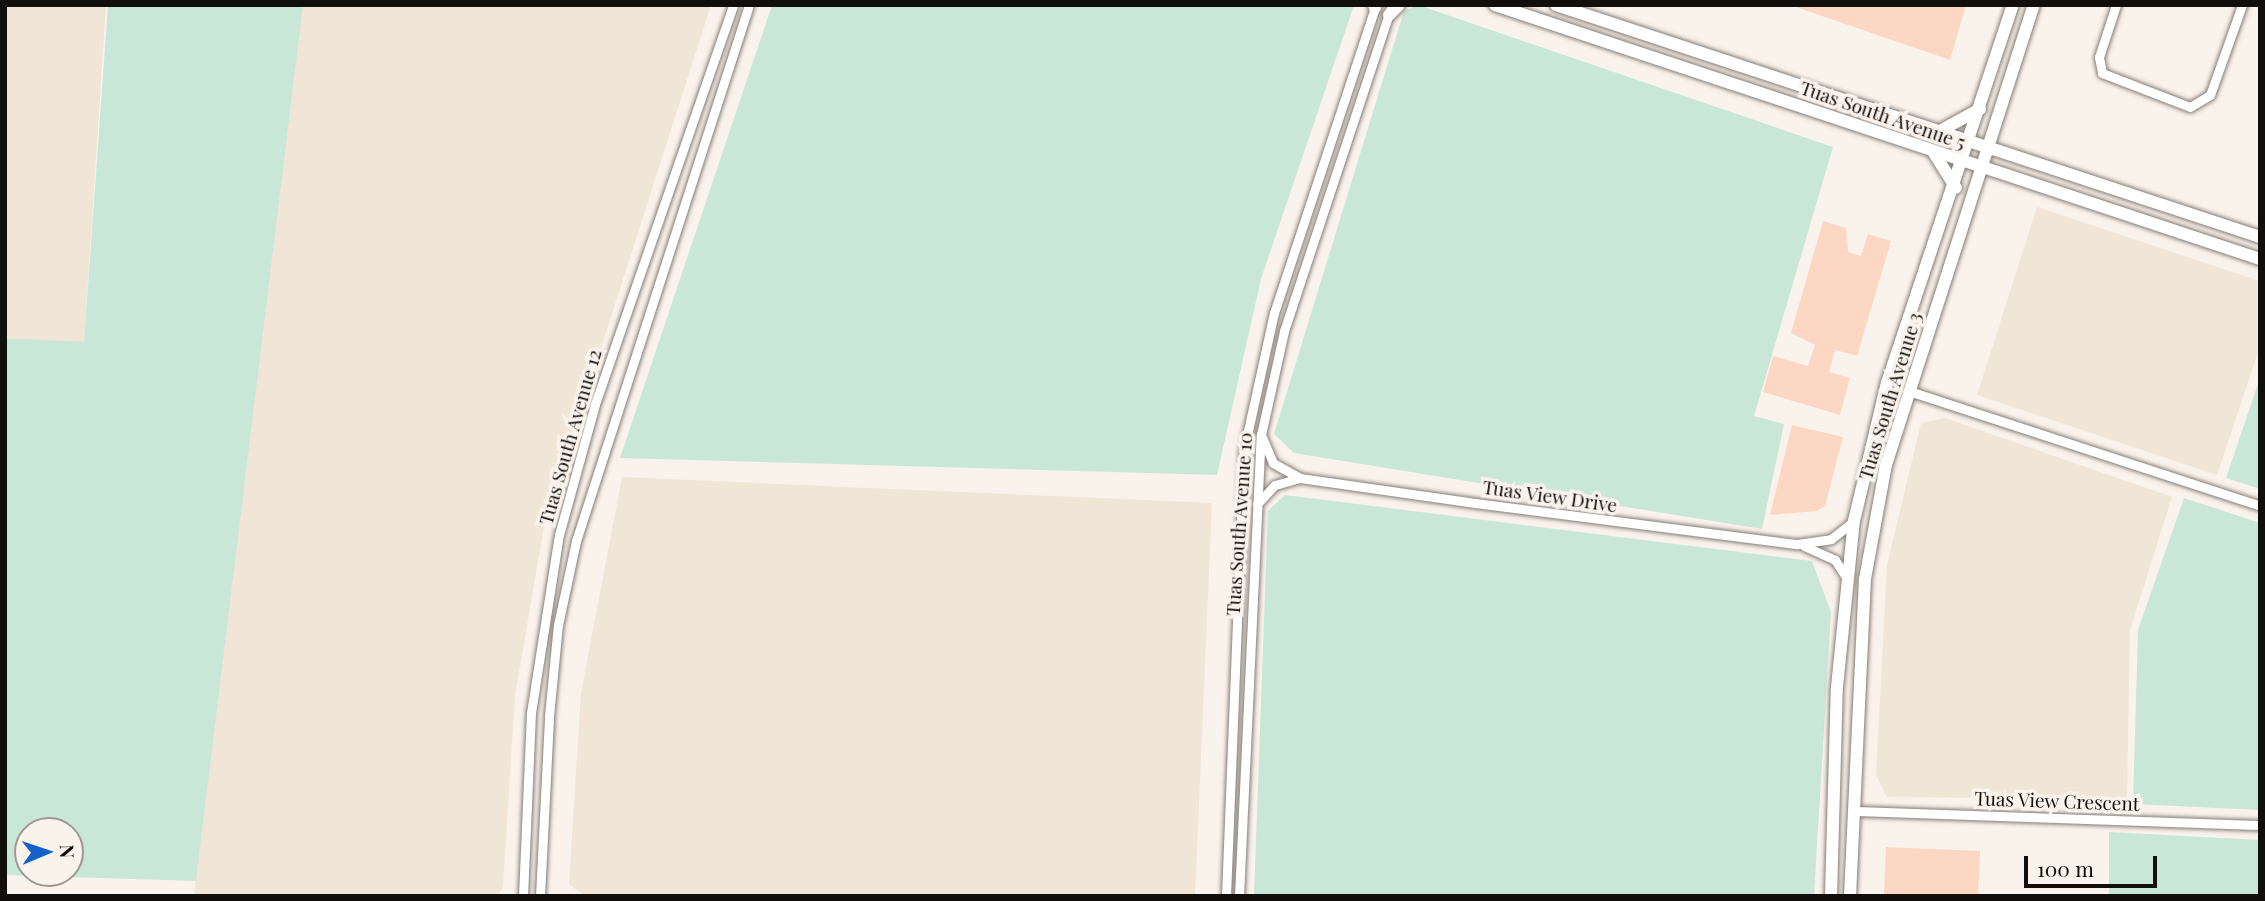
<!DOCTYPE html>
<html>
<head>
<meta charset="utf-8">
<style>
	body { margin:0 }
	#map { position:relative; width:2265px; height:901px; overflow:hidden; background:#faf3ec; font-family:"Playfair Display",serif }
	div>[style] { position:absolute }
	.built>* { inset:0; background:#f1e5d8 }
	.green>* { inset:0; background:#c9e7d7 }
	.building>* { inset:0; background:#fcd7c3 }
	.roads { filter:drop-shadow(0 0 2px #847e77) drop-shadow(0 0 2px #847e77) }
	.street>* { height:9px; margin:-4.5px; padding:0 4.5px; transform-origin:4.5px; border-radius:4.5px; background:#fff }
	.secondary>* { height:12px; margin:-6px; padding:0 6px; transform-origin:6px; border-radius:6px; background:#fff }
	span { translate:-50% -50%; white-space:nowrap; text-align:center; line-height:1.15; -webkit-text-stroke:7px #faf3ec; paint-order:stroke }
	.street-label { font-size:19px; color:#110f0c }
	.frame { position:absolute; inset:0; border:7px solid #110f0c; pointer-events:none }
	.north { position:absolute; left:14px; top:817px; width:70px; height:70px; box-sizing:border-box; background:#faf3ec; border:2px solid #9d9892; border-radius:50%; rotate:88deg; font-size:19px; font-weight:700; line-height:28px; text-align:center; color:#110f0c }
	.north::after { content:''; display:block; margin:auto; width:24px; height:32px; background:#1561cb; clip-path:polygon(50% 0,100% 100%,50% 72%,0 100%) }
	.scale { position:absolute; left:2024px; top:856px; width:133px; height:32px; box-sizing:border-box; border:4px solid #110f0c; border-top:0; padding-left:9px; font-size:21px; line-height:24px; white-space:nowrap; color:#110f0c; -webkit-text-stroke:5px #faf3ec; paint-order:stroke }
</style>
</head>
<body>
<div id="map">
	<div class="built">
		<div style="clip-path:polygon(5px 5px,106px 5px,84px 343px,5px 338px)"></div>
		<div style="clip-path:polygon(302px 5px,711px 5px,544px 526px,515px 696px,503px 887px,497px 896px,194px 895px)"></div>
		<div style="clip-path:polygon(2037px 207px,2260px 281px,2260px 346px,2217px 475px,1977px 395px)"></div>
		<div style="clip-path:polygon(1945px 418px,2172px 497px,2130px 630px,2127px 799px,1887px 797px,1876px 775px,1887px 565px,1921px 423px)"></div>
		<div style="clip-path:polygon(622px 477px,1212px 503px,1195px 896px,585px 896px,569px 884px,581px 693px)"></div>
	</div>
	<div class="green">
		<div style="clip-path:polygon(evenodd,108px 5px,303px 5px,196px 881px,5px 875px,5px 338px,84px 342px,108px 5px,70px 831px,70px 873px,28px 873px,28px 831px,70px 831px)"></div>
		<div style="clip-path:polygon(772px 5px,1354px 5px,1261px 279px,1217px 475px,620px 458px)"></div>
		<div style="clip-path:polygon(1418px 5px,1833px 147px,1754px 416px,1784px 424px,1762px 529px,1294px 453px,1274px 434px,1404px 11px)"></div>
		<div style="clip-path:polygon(2260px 378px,2260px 489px,2226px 478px)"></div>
		<div style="clip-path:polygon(1285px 495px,1812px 561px,1831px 612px,1814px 896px,1254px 896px,1268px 511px)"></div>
		<div style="clip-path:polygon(2184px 498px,2260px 523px,2260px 810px,2133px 804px,2138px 630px)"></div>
		<div style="clip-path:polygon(2109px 832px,2260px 840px,2260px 896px,2109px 896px)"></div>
	</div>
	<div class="building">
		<div style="clip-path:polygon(1790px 5px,1966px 5px,1950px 60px)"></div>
		<div style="clip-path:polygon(1823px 221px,1846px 228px,1848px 252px,1861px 256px,1868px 234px,1891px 241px,1857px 356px,1835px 350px,1829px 372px,1850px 378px,1840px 415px,1763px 392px,1773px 356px,1808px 366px,1815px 345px,1791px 333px)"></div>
		<div style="clip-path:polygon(1792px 425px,1843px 437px,1825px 506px,1817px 511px,1770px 515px)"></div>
		<div style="clip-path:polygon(1886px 847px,1980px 851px,1978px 896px,1884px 896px)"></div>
	</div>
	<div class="roads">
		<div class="street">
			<div style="left:2116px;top:5px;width:55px;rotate:108.1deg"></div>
			<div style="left:2099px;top:57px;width:16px;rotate:79deg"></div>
			<div style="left:2102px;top:73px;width:94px;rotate:21.1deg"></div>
			<div style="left:2190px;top:107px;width:23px;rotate:-31deg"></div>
			<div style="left:2210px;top:95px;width:96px;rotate:-70.4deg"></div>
			<div style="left:1909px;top:391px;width:369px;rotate:18.1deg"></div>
			<div style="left:1262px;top:437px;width:28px;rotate:67deg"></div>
			<div style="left:1273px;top:463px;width:31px;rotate:29deg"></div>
			<div style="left:1300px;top:478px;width:177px;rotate:8.1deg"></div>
			<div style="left:1475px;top:503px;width:325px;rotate:7.3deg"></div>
			<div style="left:1797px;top:544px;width:34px;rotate:-8deg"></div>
			<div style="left:1831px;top:539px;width:29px;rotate:-38deg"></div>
			<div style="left:1257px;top:504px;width:26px;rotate:-47deg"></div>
			<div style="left:1275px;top:485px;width:26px;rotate:-16deg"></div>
			<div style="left:1804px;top:546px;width:34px;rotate:24deg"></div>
			<div style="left:1835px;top:560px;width:20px;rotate:57deg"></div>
			<div style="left:1854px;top:811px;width:406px;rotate:2deg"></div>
			<div style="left:523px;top:896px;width:183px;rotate:-87.5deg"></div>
			<div style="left:531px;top:713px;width:180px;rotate:-81.1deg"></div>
			<div style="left:559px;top:535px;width:136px;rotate:-74.6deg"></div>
			<div style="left:595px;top:404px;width:422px;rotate:-70.9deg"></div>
			<div style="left:540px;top:896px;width:180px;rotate:-87.1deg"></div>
			<div style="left:549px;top:716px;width:91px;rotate:-84.4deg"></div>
			<div style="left:558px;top:625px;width:86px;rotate:-77.9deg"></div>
			<div style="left:576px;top:541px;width:563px;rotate:-72.11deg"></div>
			<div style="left:1226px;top:896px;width:447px;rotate:-87.7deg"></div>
			<div style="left:1244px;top:449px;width:139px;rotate:-77.6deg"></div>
			<div style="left:1274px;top:313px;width:324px;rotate:-71.7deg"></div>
			<div style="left:1239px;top:896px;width:462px;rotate:-87.3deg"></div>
			<div style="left:1261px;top:435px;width:107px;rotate:-77.5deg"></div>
			<div style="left:1284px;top:331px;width:338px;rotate:-71.7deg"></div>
		</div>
		<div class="secondary">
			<div style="left:1374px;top:5px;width:3px;rotate:72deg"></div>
			<div style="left:1495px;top:5px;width:806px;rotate:18.37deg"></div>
			<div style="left:1556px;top:5px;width:741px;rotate:18.24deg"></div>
			<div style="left:1389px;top:15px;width:14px;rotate:-45deg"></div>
			<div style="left:1938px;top:132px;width:48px;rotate:-28.7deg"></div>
			<div style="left:1934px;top:153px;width:41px;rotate:57.8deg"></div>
			<div style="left:1831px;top:896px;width:209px;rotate:-88.4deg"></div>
			<div style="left:1837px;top:687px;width:167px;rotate:-84.2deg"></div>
			<div style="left:1854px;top:521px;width:142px;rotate:-76.6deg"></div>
			<div style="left:1887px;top:383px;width:398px;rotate:-71.6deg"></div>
			<div style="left:1850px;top:896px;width:317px;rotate:-87.3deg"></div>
			<div style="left:1865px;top:579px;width:116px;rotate:-79.6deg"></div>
			<div style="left:1886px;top:465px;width:483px;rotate:-72.2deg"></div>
		</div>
	</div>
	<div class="street-label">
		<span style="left:1883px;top:115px;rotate:19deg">Tuas South Avenue 5</span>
		<span style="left:1890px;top:396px;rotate:-73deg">Tuas South Avenue 3</span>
		<span style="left:570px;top:437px;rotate:-74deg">Tuas South Avenue 12</span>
		<span style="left:1550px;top:496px;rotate:8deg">Tuas View Drive</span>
		<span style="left:1239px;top:524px;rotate:-86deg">Tuas South Avenue 10</span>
		<span style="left:2057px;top:801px;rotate:2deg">Tuas View Crescent</span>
	</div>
	<div class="frame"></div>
	<div class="north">N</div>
	<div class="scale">100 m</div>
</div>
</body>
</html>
